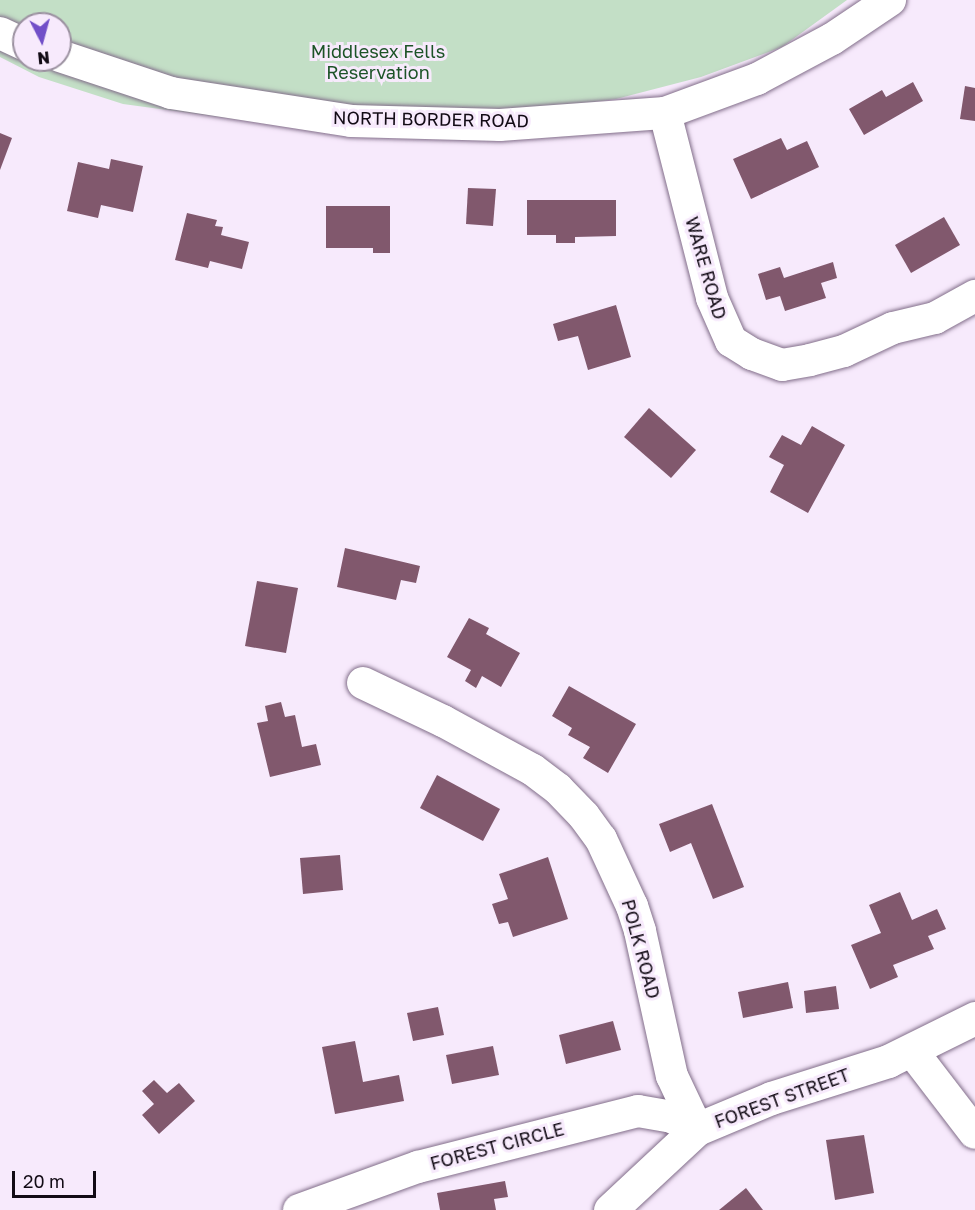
<!DOCTYPE html>
<html>
<head>
<meta charset="utf-8">
<style>
	body { margin:0 }
	#map { position:relative; width:975px; height:1210px; overflow:hidden; background:#f7eafc; font-family:"Golos Text",sans-serif }
	div>[style] { position:absolute }
	.green>* { inset:0; background:#c3dfc6 }
	.building>* { inset:0; background:#81586d }
	.roads { filter:drop-shadow(0 0 2px #826e8a) drop-shadow(0 0 2px #826e8a) }
	.minor>* { height:32px; margin:-16px; padding:0 16px; transform-origin:16px; border-radius:16px; background:#fff }
	.secondary>* { height:33px; margin:-16.5px; padding:0 16.5px; transform-origin:16.5px; border-radius:16.5px; background:#fff }
	span { translate:-50% -50%; white-space:nowrap; text-align:center; line-height:1.15; -webkit-text-stroke:6px #f7eafc; paint-order:stroke }
	.park-label { font-size:18px; color:#1c5327 }
	.street-label { font-size:18px; color:#120b15 }
	.north { position:absolute; left:12px; top:12px; width:60px; height:60px; box-sizing:border-box; background:#f7eafc; border:2px solid #9b91a0; border-radius:50%; rotate:174deg; font-size:16px; font-weight:700; line-height:24px; text-align:center; color:#120b15 }
	.north::after { content:''; display:block; margin:auto; width:21px; height:27px; background:#714fc8; clip-path:polygon(50% 0,100% 100%,50% 72%,0 100%) }
	.scale { position:absolute; left:12px; top:1171px; width:84px; height:27px; box-sizing:border-box; border:3px solid #120b15; border-top:0; padding-left:8px; font-size:18px; line-height:21px; white-space:nowrap; color:#120b15; -webkit-text-stroke:4px #f7eafc; paint-order:stroke }
</style>
</head>
<body>
<div id="map">
	<div class="green">
		<div style="clip-path:polygon(evenodd,0 0,847px 0,782px 47px,701px 77px,616px 99px,536px 110px,270px 124px,123px 104px,39px 77px,0 57px,0 0,24px 24px,60px 24px,60px 60px,24px 60px,24px 24px)"></div>
	</div>
	<div class="building">
		<div style="clip-path:polygon(913px 82px,923px 101px,864px 135px,849px 109px,882px 90px,886px 97px)"></div>
		<div style="clip-path:polygon(965px 86px,975px 88px,975px 121px,960px 119px)"></div>
		<div style="clip-path:polygon(0 133px,12px 138px,0 170px)"></div>
		<div style="clip-path:polygon(781px 138px,787px 150px,807px 141px,819px 167px,751px 199px,733px 159px)"></div>
		<div style="clip-path:polygon(111px 159px,143px 166px,133px 212px,101px 205px,98px 218px,67px 211px,78px 162px,109px 169px)"></div>
		<div style="clip-path:polygon(468px 188px,496px 189px,493px 226px,466px 224px)"></div>
		<div style="clip-path:polygon(527px 200px,616px 200px,616px 236px,575px 237px,575px 243px,556px 243px,556px 235px,527px 235px)"></div>
		<div style="clip-path:polygon(326px 206px,390px 206px,390px 253px,373px 253px,373px 248px,326px 248px)"></div>
		<div style="clip-path:polygon(187px 213px,217px 220px,215px 226px,223px 227px,221px 235px,249px 242px,242px 269px,210px 261px,208px 268px,175px 260px)"></div>
		<div style="clip-path:polygon(944px 217px,960px 245px,911px 273px,895px 245px)"></div>
		<div style="clip-path:polygon(833px 262px,837px 278px,821px 283px,826px 298px,785px 311px,780px 296px,766px 300px,758px 274px,780px 267px,784px 278px)"></div>
		<div style="clip-path:polygon(616px 305px,631px 357px,588px 370px,578px 336px,558px 341px,553px 324px)"></div>
		<div style="clip-path:polygon(649px 408px,696px 450px,671px 478px,624px 437px)"></div>
		<div style="clip-path:polygon(812px 426px,845px 445px,808px 513px,770px 492px,784px 465px,769px 457px,782px 435px,801px 445px)"></div>
		<div style="clip-path:polygon(345px 548px,420px 566px,416px 583px,401px 580px,396px 600px,337px 587px)"></div>
		<div style="clip-path:polygon(257px 581px,298px 588px,286px 653px,245px 646px)"></div>
		<div style="clip-path:polygon(469px 618px,489px 628px,486px 634px,520px 653px,501px 687px,482px 676px,476px 688px,465px 681px,471px 670px,447px 657px)"></div>
		<div style="clip-path:polygon(569px 686px,636px 724px,608px 773px,583px 758px,590px 747px,568px 735px,572px 728px,552px 716px)"></div>
		<div style="clip-path:polygon(281px 702px,285px 717px,295px 715px,302px 747px,316px 744px,321px 765px,270px 777px,257px 723px,268px 721px,265px 706px)"></div>
		<div style="clip-path:polygon(437px 775px,500px 809px,483px 841px,420px 808px)"></div>
		<div style="clip-path:polygon(712px 804px,744px 887px,713px 899px,691px 843px,670px 852px,659px 824px)"></div>
		<div style="clip-path:polygon(340px 855px,343px 890px,303px 894px,300px 858px)"></div>
		<div style="clip-path:polygon(548px 857px,568px 919px,513px 937px,508px 922px,499px 924px,492px 904px,508px 899px,499px 874px)"></div>
		<div style="clip-path:polygon(900px 892px,912px 920px,937px 909px,946px 929px,928px 936px,934px 949px,893px 965px,898px 977px,870px 989px,851px 945px,881px 933px,869px 905px)"></div>
		<div style="clip-path:polygon(788px 982px,793px 1008px,743px 1018px,738px 992px)"></div>
		<div style="clip-path:polygon(836px 986px,839px 1009px,806px 1013px,804px 991px)"></div>
		<div style="clip-path:polygon(438px 1007px,444px 1035px,413px 1041px,407px 1013px)"></div>
		<div style="clip-path:polygon(613px 1021px,621px 1050px,566px 1064px,559px 1035px)"></div>
		<div style="clip-path:polygon(355px 1041px,363px 1082px,399px 1075px,404px 1101px,335px 1114px,322px 1047px)"></div>
		<div style="clip-path:polygon(493px 1046px,499px 1075px,452px 1084px,446px 1055px)"></div>
		<div style="clip-path:polygon(154px 1080px,167px 1093px,179px 1083px,195px 1101px,159px 1134px,142px 1115px,154px 1104px,142px 1091px)"></div>
		<div style="clip-path:polygon(864px 1135px,874px 1193px,835px 1200px,826px 1140px)"></div>
		<div style="clip-path:polygon(505px 1181px,508px 1197px,494px 1199px,496px 1210px,440px 1210px,437px 1193px)"></div>
		<div style="clip-path:polygon(746px 1188px,763px 1210px,719px 1210px)"></div>
	</div>
	<div class="roads">
		<div class="minor">
			<div style="left:0;top:33px;width:26px;rotate:25deg"></div>
			<div style="left:60px;top:56px;width:117px;rotate:18.4deg"></div>
			<div style="left:171px;top:93px;width:182px;rotate:8.8deg"></div>
			<div style="left:351px;top:121px;width:149px;rotate:1.5deg"></div>
			<div style="left:500px;top:125px;width:165px;rotate:-4.2deg"></div>
			<div style="left:665px;top:113px;width:98px;rotate:-20.3deg"></div>
			<div style="left:757px;top:79px;width:85px;rotate:-28.1deg"></div>
			<div style="left:832px;top:39px;width:70px;rotate:-33.9deg"></div>
			<div style="left:665px;top:113px;width:191px;rotate:75.7deg"></div>
			<div style="left:712px;top:298px;width:47px;rotate:66.2deg"></div>
			<div style="left:731px;top:341px;width:25px;rotate:32deg"></div>
			<div style="left:752px;top:354px;width:32px;rotate:20deg"></div>
			<div style="left:782px;top:365px;width:28px;rotate:-10deg"></div>
			<div style="left:810px;top:360px;width:35px;rotate:-15deg"></div>
			<div style="left:844px;top:351px;width:54px;rotate:-25.1deg"></div>
			<div style="left:893px;top:328px;width:43px;rotate:-13.4deg"></div>
			<div style="left:935px;top:318px;width:46px;rotate:-28.8deg"></div>
			<div style="left:363px;top:683px;width:89px;rotate:25.4deg"></div>
			<div style="left:443px;top:721px;width:102px;rotate:28.6deg"></div>
			<div style="left:533px;top:770px;width:31px;rotate:37deg"></div>
			<div style="left:558px;top:789px;width:37px;rotate:46deg"></div>
			<div style="left:584px;top:816px;width:29px;rotate:54deg"></div>
			<div style="left:601px;top:839px;width:74px;rotate:65.2deg"></div>
			<div style="left:632px;top:906px;width:26px;rotate:72deg"></div>
			<div style="left:640px;top:931px;width:148px;rotate:77.6deg"></div>
			<div style="left:672px;top:1076px;width:59px;rotate:64.7deg"></div>
			<div style="left:912px;top:1051px;width:103px;rotate:52.5deg"></div>
			<div style="left:299px;top:1210px;width:127px;rotate:-19.9deg"></div>
			<div style="left:418px;top:1167px;width:227px;rotate:-14.3deg"></div>
			<div style="left:638px;top:1111px;width:35px;rotate:10deg"></div>
			<div style="left:672px;top:1117px;width:28px;rotate:26deg"></div>
		</div>
		<div class="secondary">
			<div style="left:610px;top:1210px;width:119px;rotate:-43deg"></div>
			<div style="left:697px;top:1129px;width:80px;rotate:-22.7deg"></div>
			<div style="left:771px;top:1098px;width:123px;rotate:-17.5deg"></div>
			<div style="left:888px;top:1061px;width:97px;rotate:-26.3deg"></div>
		</div>
	</div>
	<div class="park-label">
		<span style="left:378px;top:62px">Middlesex Fells<br>Reservation</span>
	</div>
	<div class="street-label">
		<span style="left:431px;top:119px;rotate:1deg">NORTH BORDER ROAD</span>
		<span style="left:706px;top:268px;rotate:74deg">WARE ROAD</span>
		<span style="left:641px;top:949px;rotate:75deg">POLK ROAD</span>
		<span style="left:782px;top:1098px;rotate:-20deg">FOREST STREET</span>
		<span style="left:497px;top:1146px;rotate:-15deg">FOREST CIRCLE</span>
	</div>
	<div class="north">N</div>
	<div class="scale">20 m</div>
</div>
</body>
</html>
